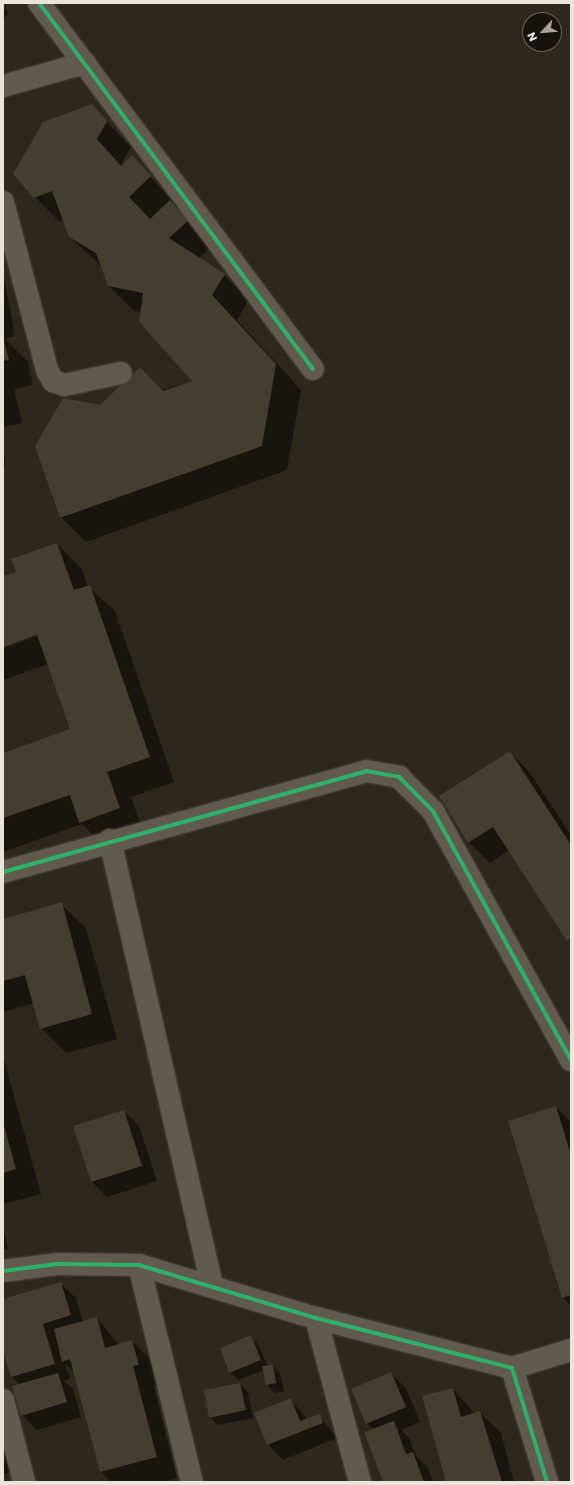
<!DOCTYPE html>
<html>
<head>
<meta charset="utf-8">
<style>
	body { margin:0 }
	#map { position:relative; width:574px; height:1485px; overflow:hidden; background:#2d271c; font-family:Poppins,sans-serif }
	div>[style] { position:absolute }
	.shadow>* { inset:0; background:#0007 }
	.building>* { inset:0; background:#453e2e }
	.roads { filter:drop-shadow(0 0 1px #4a443c) drop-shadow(0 0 1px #4a443c) }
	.street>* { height:22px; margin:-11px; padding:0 11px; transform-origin:11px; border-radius:11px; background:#615a4d }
	.cycleway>* { height:4px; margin:-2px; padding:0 2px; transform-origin:2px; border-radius:2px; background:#2db169 }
	span { translate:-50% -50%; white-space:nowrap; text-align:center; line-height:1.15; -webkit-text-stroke:3px #17120a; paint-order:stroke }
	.frame { position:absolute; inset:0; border:4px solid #ebe4d8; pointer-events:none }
	.north { position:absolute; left:522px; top:12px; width:40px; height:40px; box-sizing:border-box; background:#17120a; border:1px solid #6c665c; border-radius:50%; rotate:244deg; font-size:11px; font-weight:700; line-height:16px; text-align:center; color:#ebe4d8 }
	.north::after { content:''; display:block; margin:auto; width:14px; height:18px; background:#a8a296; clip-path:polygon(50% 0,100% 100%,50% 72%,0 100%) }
</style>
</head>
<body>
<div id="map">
	<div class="shadow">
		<div style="clip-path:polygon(3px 3px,8px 14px,3px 19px)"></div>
		<div style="clip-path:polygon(91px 106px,131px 147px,119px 168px,132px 157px,213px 245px,199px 258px,224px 275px,249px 299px,237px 320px,301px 390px,287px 470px,86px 542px,61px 517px,101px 406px,194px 381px,141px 312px,134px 311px,109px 286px,101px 266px,70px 237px,64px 220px,60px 222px,35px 197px)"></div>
		<div style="clip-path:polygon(3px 273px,15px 336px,5px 339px,28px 362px,33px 385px,14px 389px,22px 423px,3px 427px)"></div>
		<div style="clip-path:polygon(3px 449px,6px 465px,3px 466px)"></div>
		<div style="clip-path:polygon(57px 544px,82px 569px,88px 587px,115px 611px,174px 782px,131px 797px,144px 833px,105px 847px,82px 824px,3px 852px,3px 754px,71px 730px,48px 664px,3px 680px,3px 648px,42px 635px,3px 646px,3px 578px,17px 573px)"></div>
		<div style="clip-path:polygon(510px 752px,530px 773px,571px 835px,571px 943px,509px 850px,490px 863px,469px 842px)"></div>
		<div style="clip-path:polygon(61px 904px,86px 928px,117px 1039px,66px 1053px,41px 1028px,34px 1003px,3px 1012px,3px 920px)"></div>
		<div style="clip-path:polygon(3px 1056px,41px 1194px,3px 1204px)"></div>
		<div style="clip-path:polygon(556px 1107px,571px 1122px,571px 1306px,563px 1297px)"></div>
		<div style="clip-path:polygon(124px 1111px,139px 1126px,157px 1181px,107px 1197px,92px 1182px,74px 1126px)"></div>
		<div style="clip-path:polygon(3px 1225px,8px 1249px,3px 1250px)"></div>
		<div style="clip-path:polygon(60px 1283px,76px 1298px,83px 1322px,97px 1318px,119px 1345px,132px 1341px,153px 1362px,159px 1385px,154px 1386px,177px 1478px,162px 1482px,111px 1482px,101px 1472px,75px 1373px,65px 1363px,70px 1379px,64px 1381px,73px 1389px,81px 1417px,37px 1430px,22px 1415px,20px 1385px,12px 1377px,3px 1348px,3px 1300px)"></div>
		<div style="clip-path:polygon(251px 1337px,258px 1344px,268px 1367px,273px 1366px,280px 1374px,284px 1391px,275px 1393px,267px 1385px,264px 1370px,238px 1380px,230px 1372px)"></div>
		<div style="clip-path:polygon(390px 1373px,406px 1388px,420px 1422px,401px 1430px,409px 1438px,416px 1456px,428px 1468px,433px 1482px,384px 1482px,374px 1430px,367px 1423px)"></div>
		<div style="clip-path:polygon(240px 1384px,248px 1392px,253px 1418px,218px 1425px,210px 1417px)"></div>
		<div style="clip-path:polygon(453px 1389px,475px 1414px,480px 1413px,501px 1433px,514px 1482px,447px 1482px)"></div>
		<div style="clip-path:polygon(291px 1400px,308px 1420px,319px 1415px,337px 1438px,283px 1460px,268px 1444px)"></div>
		<div style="clip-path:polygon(3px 1439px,15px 1470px,3px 1475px)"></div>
	</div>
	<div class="building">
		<div style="clip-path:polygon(92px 104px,107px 121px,97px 139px,121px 166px,132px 155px,151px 176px,129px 197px,150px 219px,170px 200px,189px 220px,169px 238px,225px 274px,212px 295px,276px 364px,262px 446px,60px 518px,35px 446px,63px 398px,100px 405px,140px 367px,163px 391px,192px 381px,139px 322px,143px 293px,108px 286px,96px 253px,69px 237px,52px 191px,34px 198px,13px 174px,43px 122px)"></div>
		<div style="clip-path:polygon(3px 337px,9px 360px,3px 361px)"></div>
		<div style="clip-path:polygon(57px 543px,74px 590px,90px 585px,150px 757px,107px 772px,120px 808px,79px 823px,70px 795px,3px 818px,3px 753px,70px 729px,37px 635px,3px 647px,3px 576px,16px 572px,11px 559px)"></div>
		<div style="clip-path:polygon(510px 751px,571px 845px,571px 938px,567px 941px,493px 827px,468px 843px,439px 796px)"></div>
		<div style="clip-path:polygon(62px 902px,92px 1014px,40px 1029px,25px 975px,3px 981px,3px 919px)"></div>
		<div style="clip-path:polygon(556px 1106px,571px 1155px,571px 1295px,562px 1298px,508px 1121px)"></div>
		<div style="clip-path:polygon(124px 1110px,142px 1166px,91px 1182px,73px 1126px)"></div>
		<div style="clip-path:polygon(3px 1122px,16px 1169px,3px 1173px)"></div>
		<div style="clip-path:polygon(61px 1282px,71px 1315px,43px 1324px,55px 1364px,11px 1377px,3px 1351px,3px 1299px)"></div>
		<div style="clip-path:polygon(97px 1317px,105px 1348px,132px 1340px,139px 1365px,133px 1366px,157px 1457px,100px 1472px,70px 1359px,62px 1362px,54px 1329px)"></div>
		<div style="clip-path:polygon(251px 1335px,261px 1360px,229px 1373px,220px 1348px)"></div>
		<div style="clip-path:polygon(273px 1365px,276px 1383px,266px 1385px,262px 1366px)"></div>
		<div style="clip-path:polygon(391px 1372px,406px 1407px,366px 1424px,351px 1389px)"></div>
		<div style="clip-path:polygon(58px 1373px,67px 1402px,21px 1416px,12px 1386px)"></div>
		<div style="clip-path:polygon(240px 1383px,246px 1410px,209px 1418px,204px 1390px)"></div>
		<div style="clip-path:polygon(453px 1388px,461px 1417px,480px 1411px,502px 1482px,446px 1482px,422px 1396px)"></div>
		<div style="clip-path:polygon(291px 1398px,300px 1421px,320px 1414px,323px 1423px,267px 1445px,254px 1413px)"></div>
		<div style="clip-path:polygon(394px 1421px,406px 1454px,413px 1452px,424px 1482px,383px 1482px,364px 1432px)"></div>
	</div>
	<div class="roads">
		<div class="street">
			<div style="left:39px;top:3px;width:457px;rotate:53.2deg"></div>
			<div style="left:3px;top:86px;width:85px;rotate:-15.7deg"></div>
			<div style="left:3px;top:202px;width:174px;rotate:75.3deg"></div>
			<div style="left:47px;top:370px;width:13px;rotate:61deg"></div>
			<div style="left:53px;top:381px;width:12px;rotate:20deg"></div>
			<div style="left:64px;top:385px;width:58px;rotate:-11.9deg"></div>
			<div style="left:110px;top:840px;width:458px;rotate:77.1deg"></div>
			<div style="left:3px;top:872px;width:377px;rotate:-15.5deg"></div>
			<div style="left:366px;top:771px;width:34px;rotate:10deg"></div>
			<div style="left:399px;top:777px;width:48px;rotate:45deg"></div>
			<div style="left:433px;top:811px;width:285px;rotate:61deg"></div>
			<div style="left:139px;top:1265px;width:223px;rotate:76.3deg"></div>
			<div style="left:3px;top:1271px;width:54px;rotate:-7.4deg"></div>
			<div style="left:57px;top:1264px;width:82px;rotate:0.7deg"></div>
			<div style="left:139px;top:1265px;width:185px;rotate:16.7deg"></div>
			<div style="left:316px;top:1318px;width:202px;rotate:14.3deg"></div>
			<div style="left:512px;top:1368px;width:119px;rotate:72.9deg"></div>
			<div style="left:316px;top:1318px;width:170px;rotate:75deg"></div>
			<div style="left:512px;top:1368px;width:62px;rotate:-17deg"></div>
			<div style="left:3px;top:1400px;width:85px;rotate:75.6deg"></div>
		</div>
	</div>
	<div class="cycleway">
		<div style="left:39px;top:3px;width:457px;rotate:53.2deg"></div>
		<div style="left:3px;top:872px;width:377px;rotate:-15.5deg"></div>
		<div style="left:366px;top:771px;width:34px;rotate:10deg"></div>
		<div style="left:399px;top:777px;width:48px;rotate:45deg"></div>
		<div style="left:433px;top:811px;width:285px;rotate:61deg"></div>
		<div style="left:3px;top:1271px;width:54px;rotate:-7.4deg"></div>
		<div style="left:57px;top:1264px;width:82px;rotate:0.7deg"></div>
		<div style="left:139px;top:1265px;width:185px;rotate:16.7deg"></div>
		<div style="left:316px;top:1318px;width:202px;rotate:14.3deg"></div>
		<div style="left:512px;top:1368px;width:119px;rotate:72.9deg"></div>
	</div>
	<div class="frame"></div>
	<div class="north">N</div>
</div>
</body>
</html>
